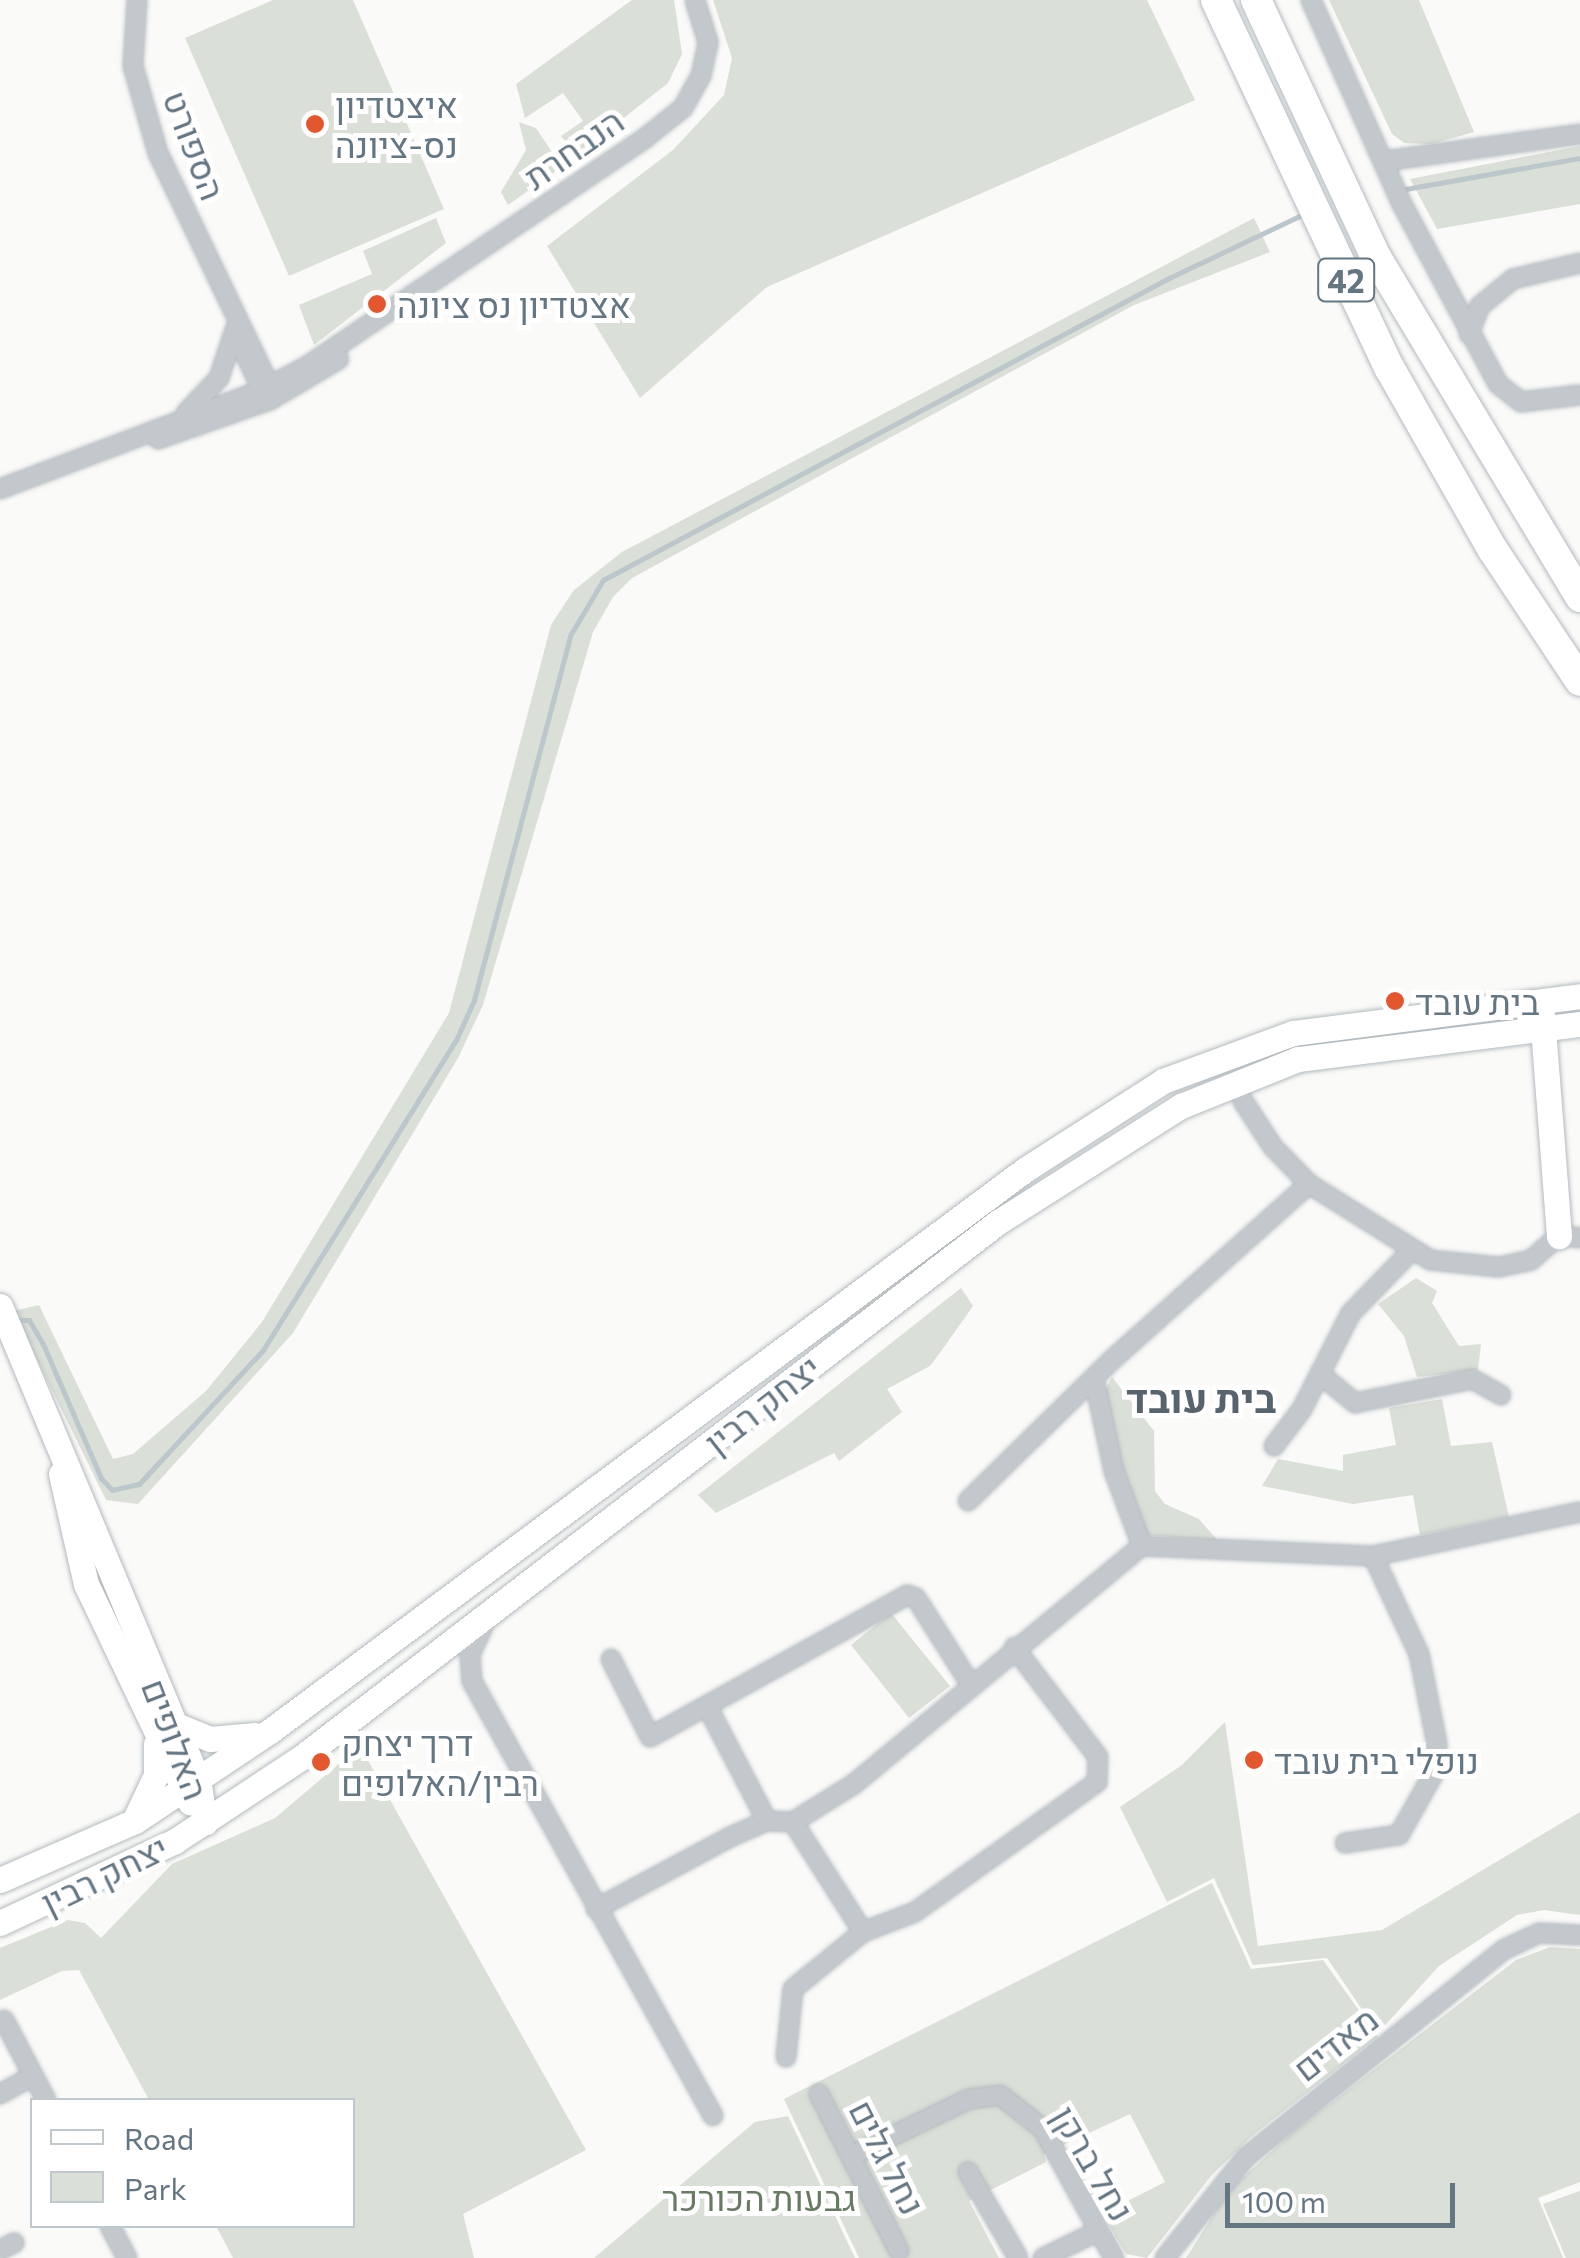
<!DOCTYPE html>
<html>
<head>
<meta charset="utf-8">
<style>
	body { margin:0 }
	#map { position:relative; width:1580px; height:2258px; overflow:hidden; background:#fafaf8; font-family:Commissioner,Heebo,sans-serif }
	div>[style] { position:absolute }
	.green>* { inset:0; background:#dadfd7 }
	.stream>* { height:5px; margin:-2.5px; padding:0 2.5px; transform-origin:2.5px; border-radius:2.5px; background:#bbc7cb }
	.roads { filter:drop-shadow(0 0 2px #b3babf) drop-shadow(0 0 2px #b3babf) }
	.street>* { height:18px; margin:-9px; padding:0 9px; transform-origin:9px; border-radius:9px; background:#c3c8cc }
	.secondary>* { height:25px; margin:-12.5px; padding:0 12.5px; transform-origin:12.5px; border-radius:12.5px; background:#fff }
	.highway>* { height:30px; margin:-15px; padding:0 15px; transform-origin:15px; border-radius:15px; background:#fff }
	.dots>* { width:28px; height:28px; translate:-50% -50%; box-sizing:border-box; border:5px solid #fff; border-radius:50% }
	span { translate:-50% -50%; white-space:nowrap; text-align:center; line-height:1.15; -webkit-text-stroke:10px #fff; paint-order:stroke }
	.shield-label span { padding:2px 8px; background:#fff; border:2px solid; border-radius:8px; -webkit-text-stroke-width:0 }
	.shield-label { font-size:32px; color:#657683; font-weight:700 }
	.poi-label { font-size:35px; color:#657683 }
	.left { translate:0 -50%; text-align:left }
	.street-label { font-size:35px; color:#657683 }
	.park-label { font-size:35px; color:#687a64 }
	.quarter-label { font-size:40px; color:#57646e; font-weight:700 }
	.legend { position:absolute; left:30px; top:2098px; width:325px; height:130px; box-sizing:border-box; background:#fff; border:2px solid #c1c8cd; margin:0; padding:12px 18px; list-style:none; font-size:30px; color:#657683 }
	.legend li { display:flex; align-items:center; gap:20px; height:50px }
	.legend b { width:50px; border:2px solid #c1c8cd }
	.scale { position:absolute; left:1225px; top:2183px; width:230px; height:45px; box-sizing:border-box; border:5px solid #657683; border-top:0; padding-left:12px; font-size:30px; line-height:35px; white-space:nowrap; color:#657683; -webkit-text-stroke:8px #fff; paint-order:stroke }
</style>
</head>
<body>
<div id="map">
	<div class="green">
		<div style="clip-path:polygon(273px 0,353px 0,444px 209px,289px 276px,185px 38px)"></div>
		<div style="clip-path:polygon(632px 0,674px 0,682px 54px,668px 83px,577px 155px,561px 136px,583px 121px,563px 93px,525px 118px,516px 84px)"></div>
		<div style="clip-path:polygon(713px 0,1147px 0,1195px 100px,767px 287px,640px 398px,547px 246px,673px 150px,724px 95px,732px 58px)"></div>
		<div style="clip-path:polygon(1329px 0,1419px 0,1474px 132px,1432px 144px,1404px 143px,1392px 134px)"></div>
		<div style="clip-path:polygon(519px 122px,536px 128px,562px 167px,508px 205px,501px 192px,526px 150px)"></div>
		<div style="clip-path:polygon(1580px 146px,1580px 204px,1437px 229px,1410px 179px)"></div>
		<div style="clip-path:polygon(436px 218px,446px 243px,314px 345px,299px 305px,372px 274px,363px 251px)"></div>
		<div style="clip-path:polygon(1254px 218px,1270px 252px,1134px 305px,632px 578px,613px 597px,593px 632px,483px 1005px,458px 1058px,293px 1333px,138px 1504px,106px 1500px,13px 1311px,39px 1305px,113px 1459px,133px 1454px,206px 1391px,262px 1322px,449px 1013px,551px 625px,574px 590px,622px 552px)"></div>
		<div style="clip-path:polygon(1416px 1278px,1437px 1291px,1432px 1303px,1459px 1346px,1481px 1344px,1478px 1370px,1417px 1377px,1404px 1336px,1378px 1304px)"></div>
		<div style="clip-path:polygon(961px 1288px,973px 1306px,942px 1350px,930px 1366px,887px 1389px,902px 1412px,839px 1461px,834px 1453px,716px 1513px,698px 1495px)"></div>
		<div style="clip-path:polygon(1112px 1377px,1154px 1431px,1155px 1491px,1165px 1504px,1199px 1519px,1218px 1541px,1147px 1535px,1125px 1484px,1102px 1396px)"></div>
		<div style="clip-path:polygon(1442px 1399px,1451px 1446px,1492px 1442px,1509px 1517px,1420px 1535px,1413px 1495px,1353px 1504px,1262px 1486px,1278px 1459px,1343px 1471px,1343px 1455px,1396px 1445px,1389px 1408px)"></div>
		<div style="clip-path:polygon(891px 1613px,950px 1686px,909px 1718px,851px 1645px)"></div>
		<div style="clip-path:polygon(1225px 1722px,1258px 1946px,1382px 1930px,1580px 1812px,1580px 1915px,1544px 1910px,1517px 1915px,1439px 1966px,1378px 2033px,1327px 1958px,1253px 1965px,1214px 1878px,1167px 1902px,1120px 1807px,1182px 1765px)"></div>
		<div style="clip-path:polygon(360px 1746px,586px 2150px,463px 2214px,474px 2258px,233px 2258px,216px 2226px,352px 2226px,352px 2100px,149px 2100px,79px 1970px,62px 1971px,0 2000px,0 1948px,68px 1920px,85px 1923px,101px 1938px,172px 1864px,275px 1818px)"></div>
		<div style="clip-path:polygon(1212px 1883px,1251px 1969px,1323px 1960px,1378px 2037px,1252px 2136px,1211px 2176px,1147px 2258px,1126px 2254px,1102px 2214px,1165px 2182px,1130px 2114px,1044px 2154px,1046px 2162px,969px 2201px,999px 2258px,859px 2258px,784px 2099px)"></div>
		<div style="clip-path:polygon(1550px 1947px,1580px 1949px,1580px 2182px,1538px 2198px,1563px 2258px,1186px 2258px,1229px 2190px,1292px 2133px,1516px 1960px)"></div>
		<div style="clip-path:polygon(788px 2116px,855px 2258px,594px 2258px,755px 2122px)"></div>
		<div style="clip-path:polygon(1580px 2191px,1580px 2258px,1566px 2258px,1543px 2204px)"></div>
	</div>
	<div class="stream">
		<div style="left:1400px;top:190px;width:183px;rotate:-10.1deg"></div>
		<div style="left:16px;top:1320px;width:13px"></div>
		<div style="left:29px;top:1320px;width:28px;rotate:60deg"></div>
		<div style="left:43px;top:1344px;width:146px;rotate:66.6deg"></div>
		<div style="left:101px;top:1478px;width:16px;rotate:47deg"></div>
		<div style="left:112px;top:1490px;width:28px;rotate:-13deg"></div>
		<div style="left:139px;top:1484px;width:183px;rotate:-47.2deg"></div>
		<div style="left:263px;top:1350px;width:367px;rotate:-58.1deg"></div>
		<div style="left:457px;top:1038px;width:42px;rotate:-65.9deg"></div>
		<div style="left:474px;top:1000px;width:379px;rotate:-75.2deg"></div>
		<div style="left:571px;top:634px;width:63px;rotate:-59.3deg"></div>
		<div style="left:603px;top:580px;width:642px;rotate:-28.08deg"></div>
		<div style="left:1169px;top:278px;width:149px;rotate:-25.4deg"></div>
	</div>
	<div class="roads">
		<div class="street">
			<div style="left:137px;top:0;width:66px;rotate:93.5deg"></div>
			<div style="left:133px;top:66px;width:91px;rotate:74deg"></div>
			<div style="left:158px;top:153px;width:252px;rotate:64.4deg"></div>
			<div style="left:267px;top:380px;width:20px;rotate:81deg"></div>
			<div style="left:1311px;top:0;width:223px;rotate:66deg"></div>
			<div style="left:1402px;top:204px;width:204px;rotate:61.9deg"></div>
			<div style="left:1498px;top:384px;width:29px;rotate:38deg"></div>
			<div style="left:1521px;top:402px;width:59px;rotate:-6.8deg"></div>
			<div style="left:1384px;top:161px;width:198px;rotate:-7.8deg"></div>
			<div style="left:1469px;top:334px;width:30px;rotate:-69deg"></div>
			<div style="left:1480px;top:306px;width:43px;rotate:-39.3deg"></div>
			<div style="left:1513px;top:279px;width:69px;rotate:-13.4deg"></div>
			<div style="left:238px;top:339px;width:63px;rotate:64.7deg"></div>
			<div style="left:186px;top:413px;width:48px;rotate:-46.7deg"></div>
			<div style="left:219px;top:378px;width:51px;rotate:-71.6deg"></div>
			<div style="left:158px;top:439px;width:119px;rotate:-19.2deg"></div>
			<div style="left:270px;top:400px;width:80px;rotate:-30.7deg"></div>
			<div style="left:0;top:489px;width:278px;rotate:-20.7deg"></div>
			<div style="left:260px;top:391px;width:52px;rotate:-27.6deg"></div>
			<div style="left:306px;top:367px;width:409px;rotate:-34deg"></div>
			<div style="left:645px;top:138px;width:48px;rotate:-38.3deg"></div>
			<div style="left:683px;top:108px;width:37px;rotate:-61deg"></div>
			<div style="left:701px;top:76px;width:35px;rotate:-78deg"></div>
			<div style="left:708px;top:42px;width:44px;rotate:-107.2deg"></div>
			<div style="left:1243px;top:1101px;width:55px;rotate:56.9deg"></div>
			<div style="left:1273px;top:1147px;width:52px;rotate:45.8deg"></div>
			<div style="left:1309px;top:1184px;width:143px;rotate:32.1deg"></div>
			<div style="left:1430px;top:1260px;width:69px;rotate:5.8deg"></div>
			<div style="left:1499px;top:1267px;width:33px;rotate:-12deg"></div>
			<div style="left:1531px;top:1260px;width:37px;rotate:-41deg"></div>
			<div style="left:1559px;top:1236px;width:21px;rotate:5deg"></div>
			<div style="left:1320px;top:1374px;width:45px;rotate:39.6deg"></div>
			<div style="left:1355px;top:1403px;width:119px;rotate:-11.6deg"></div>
			<div style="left:1472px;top:1379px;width:33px;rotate:29deg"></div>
			<div style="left:1094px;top:1378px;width:95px;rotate:77.9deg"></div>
			<div style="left:1114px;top:1471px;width:80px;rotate:69.5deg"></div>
			<div style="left:1274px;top:1446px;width:46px;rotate:-52.9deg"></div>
			<div style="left:1302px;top:1409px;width:108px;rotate:-63deg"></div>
			<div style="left:1351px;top:1313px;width:86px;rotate:-45.9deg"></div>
			<div style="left:968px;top:1501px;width:203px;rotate:-44.4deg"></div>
			<div style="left:1113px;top:1359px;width:263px;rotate:-41.8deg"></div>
			<div style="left:487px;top:1618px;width:40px;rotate:115deg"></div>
			<div style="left:470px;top:1654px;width:27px;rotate:86deg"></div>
			<div style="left:472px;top:1681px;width:497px;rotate:61deg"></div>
			<div style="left:611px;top:1659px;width:87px;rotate:63.4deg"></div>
			<div style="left:650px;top:1737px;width:294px;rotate:-28.9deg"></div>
			<div style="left:907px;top:1595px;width:9px;rotate:18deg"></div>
			<div style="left:916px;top:1598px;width:103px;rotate:57.7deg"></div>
			<div style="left:708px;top:1708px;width:127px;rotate:62.4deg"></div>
			<div style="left:793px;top:1822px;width:130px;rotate:57.5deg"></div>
			<div style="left:1345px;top:1843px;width:55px;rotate:-8.4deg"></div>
			<div style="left:1399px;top:1835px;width:73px;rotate:-60.6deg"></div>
			<div style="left:1435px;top:1771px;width:27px;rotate:-86deg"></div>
			<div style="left:1437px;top:1744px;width:92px;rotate:-101.3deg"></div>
			<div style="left:1419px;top:1654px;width:108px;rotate:-115.1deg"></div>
			<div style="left:596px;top:1909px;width:152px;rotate:-28.2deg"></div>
			<div style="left:730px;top:1837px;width:40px;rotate:-23.4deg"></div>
			<div style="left:767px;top:1821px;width:26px;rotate:2deg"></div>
			<div style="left:793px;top:1822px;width:72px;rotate:-31.9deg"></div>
			<div style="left:854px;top:1784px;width:374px;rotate:-39.6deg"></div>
			<div style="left:1142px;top:1546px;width:231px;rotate:2.5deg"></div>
			<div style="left:1373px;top:1556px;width:212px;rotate:-12deg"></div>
			<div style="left:4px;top:2020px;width:90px;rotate:62.3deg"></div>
			<div style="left:786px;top:2057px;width:68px;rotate:-84.1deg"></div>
			<div style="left:793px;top:1989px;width:90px;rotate:-39.2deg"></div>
			<div style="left:863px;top:1932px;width:56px;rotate:-21deg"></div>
			<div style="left:915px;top:1912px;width:224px;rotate:-35.5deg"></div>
			<div style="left:1097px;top:1782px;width:25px;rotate:-88deg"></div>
			<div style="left:1098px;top:1757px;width:138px;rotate:-127.4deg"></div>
			<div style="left:0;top:2094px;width:38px;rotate:-29deg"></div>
			<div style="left:819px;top:2094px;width:176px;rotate:63deg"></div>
			<div style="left:851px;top:2156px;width:131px;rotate:-25.8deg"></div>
			<div style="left:969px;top:2099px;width:31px;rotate:-7deg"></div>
			<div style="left:1000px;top:2095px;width:55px;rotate:38.3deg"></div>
			<div style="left:1043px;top:2129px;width:147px;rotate:61.2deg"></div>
			<div style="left:968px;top:2172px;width:99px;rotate:59.8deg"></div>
			<div style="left:110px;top:2226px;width:36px;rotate:62deg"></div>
			<div style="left:0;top:2250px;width:16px;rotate:-27deg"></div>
			<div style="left:1043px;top:2258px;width:59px;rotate:-26.1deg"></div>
			<div style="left:1165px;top:2258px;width:129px;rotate:-51.3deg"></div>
			<div style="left:1246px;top:2157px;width:332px;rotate:-38.8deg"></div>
			<div style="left:1505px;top:1949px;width:38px;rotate:-25deg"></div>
			<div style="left:1539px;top:1933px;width:41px;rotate:2.8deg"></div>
		</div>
		<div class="secondary">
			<div style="left:1542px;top:1015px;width:222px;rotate:85.6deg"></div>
			<div style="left:0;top:1306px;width:514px;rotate:67.33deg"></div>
			<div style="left:198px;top:1780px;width:43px;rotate:80.5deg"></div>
			<div style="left:61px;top:1474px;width:113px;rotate:77.2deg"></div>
			<div style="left:86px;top:1584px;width:242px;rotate:64.5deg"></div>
			<div style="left:171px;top:1723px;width:42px;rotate:22.3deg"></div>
			<div style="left:210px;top:1739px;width:45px;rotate:-5.1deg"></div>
			<div style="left:135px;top:1819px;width:49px;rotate:-64.5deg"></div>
			<div style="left:156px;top:1775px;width:31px;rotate:-90deg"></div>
			<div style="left:0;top:1880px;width:147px;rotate:-23.6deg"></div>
			<div style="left:135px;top:1821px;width:162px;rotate:-33.7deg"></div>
			<div style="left:270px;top:1731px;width:942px;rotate:-36.63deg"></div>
			<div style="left:1026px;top:1169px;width:163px;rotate:-32.7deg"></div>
			<div style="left:1163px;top:1081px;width:139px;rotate:-20.3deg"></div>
			<div style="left:1293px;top:1033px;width:289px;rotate:-7.3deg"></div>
			<div style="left:0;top:1923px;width:193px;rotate:-25.1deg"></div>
			<div style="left:175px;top:1841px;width:152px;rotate:-33.5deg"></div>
			<div style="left:302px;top:1757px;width:878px;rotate:-37.55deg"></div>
			<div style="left:998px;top:1222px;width:217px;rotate:-32.4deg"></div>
			<div style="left:1181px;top:1106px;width:126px;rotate:-21.9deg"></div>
			<div style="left:1298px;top:1059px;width:284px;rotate:-7.1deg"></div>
		</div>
		<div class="highway">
			<div style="left:1216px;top:0;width:408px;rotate:64.8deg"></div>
			<div style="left:1390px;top:369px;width:208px;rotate:60.4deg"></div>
			<div style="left:1493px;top:550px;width:157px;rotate:56.4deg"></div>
			<div style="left:1256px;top:0;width:284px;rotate:65deg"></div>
			<div style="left:1376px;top:257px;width:397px;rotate:59deg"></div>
		</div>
	</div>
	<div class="dots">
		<div style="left:315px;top:124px;background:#e4572e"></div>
		<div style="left:377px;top:304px;background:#e4572e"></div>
		<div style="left:1395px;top:1001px;background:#e4572e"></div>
		<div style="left:1254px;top:1760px;background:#e4572e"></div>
		<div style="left:321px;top:1762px;background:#e4572e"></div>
	</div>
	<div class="shield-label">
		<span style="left:1346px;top:280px">42</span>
	</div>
	<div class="poi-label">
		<span class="left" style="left:335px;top:124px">איצטדיון<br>נס-ציונה</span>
		<span class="left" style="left:397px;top:304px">אצטדיון נס ציונה</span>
		<span class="left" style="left:1415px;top:1001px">בית עובד</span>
		<span class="left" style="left:341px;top:1762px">דרך יצחק<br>רבין/האלופים</span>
		<span class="left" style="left:1274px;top:1760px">נופלי בית עובד</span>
	</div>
	<div class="street-label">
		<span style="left:195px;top:145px;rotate:69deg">הספורט</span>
		<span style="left:573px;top:148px;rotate:-35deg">הנבחרת</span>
		<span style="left:762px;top:1404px;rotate:-38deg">יצחק רבין</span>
		<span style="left:176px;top:1739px;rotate:69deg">האלופים</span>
		<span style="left:104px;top:1874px;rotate:-26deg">יצחק רבין</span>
		<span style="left:1335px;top:2043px;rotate:-38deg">מאדים</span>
		<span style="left:888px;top:2157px;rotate:63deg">נחל גלים</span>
		<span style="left:1094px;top:2163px;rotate:60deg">נחל ברקן</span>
	</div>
	<div class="park-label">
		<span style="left:759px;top:2197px">גבעות הכורכר</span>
	</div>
	<div class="quarter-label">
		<span style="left:1201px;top:1397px">בית עובד</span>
	</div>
	<ul class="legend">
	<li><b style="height:12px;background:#fff"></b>Road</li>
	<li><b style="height:28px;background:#dadfd7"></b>Park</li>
	</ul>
	<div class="scale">100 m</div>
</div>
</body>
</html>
